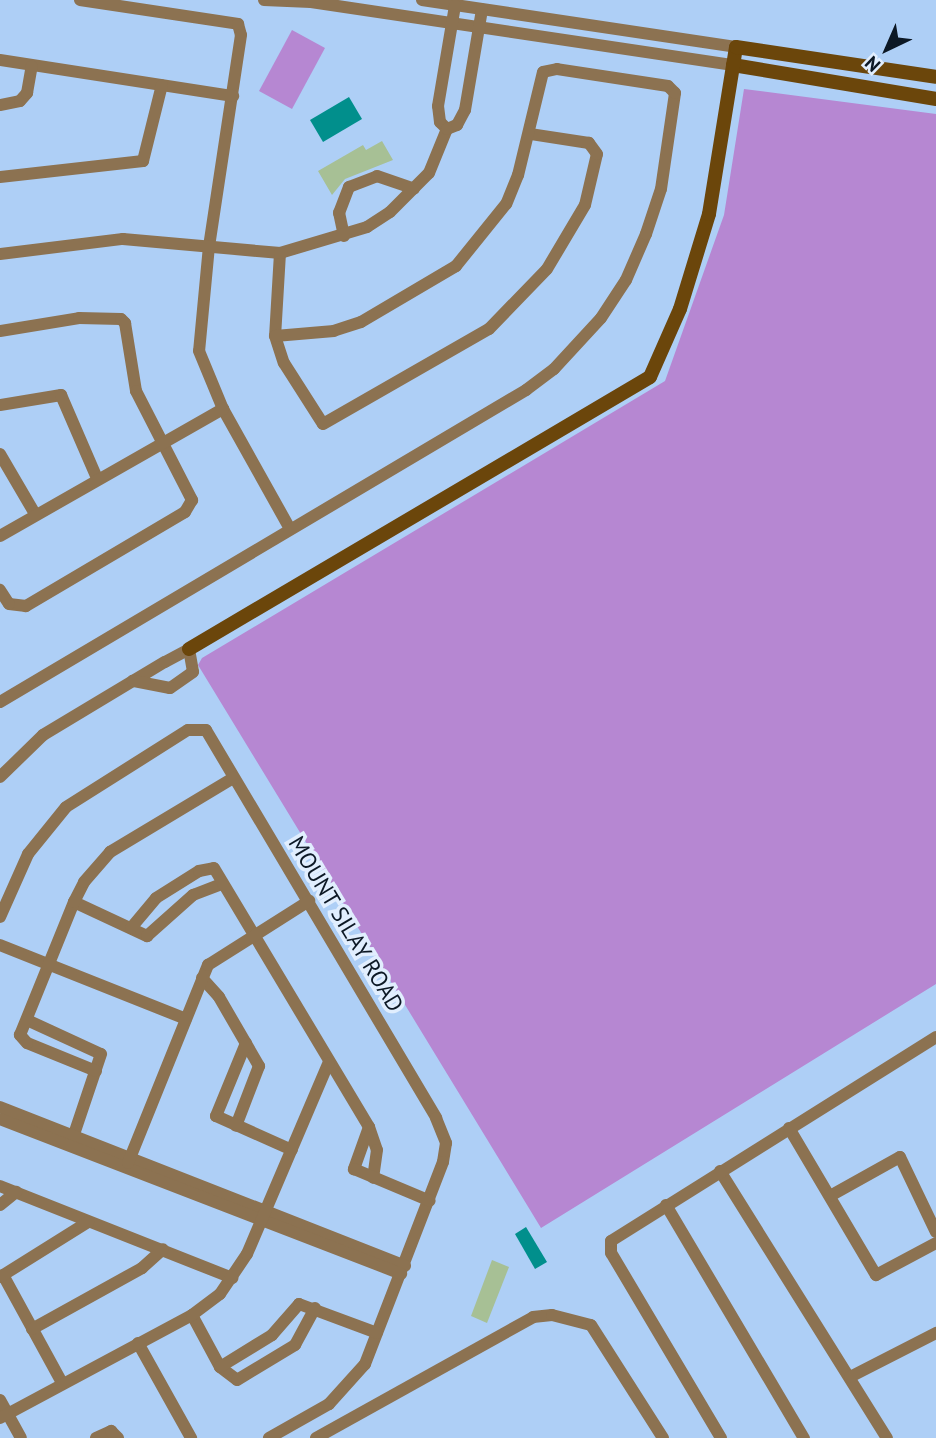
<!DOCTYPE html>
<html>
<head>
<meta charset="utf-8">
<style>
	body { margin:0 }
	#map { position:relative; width:936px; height:1438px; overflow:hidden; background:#aecff6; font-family:"PT Sans",sans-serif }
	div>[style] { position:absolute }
	.green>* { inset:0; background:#b687d2 }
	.water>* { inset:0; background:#018f8c }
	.building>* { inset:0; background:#a7c095 }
	.street>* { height:12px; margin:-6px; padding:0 6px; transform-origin:6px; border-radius:6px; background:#8c7251 }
	.secondary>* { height:14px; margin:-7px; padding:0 7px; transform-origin:7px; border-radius:7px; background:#6b460b }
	span { translate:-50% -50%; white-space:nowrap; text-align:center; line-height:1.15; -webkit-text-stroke:7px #e1eefe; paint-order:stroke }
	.street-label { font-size:23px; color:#0c1825 }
	.north { position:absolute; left:852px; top:14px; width:70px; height:70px; -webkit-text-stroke:5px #e1eefe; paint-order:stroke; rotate:224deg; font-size:19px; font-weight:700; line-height:28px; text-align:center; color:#0c1825 }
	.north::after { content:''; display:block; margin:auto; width:24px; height:32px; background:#0c1825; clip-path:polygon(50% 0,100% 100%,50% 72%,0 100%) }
</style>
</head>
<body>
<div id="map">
	<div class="green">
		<div style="clip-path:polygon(292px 30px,325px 48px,292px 109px,259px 91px)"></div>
		<div style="clip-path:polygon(744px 89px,936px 114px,936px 984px,541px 1228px,198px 665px,202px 658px,665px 381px,724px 215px)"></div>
	</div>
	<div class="water">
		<div style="clip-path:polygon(349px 97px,362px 119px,323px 142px,310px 120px)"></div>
		<div style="clip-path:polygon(526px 1227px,547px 1262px,535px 1269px,515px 1234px)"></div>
	</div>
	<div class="building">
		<div style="clip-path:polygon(382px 141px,393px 160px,345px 179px,332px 195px,318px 171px,363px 145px,366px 150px)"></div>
		<div style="clip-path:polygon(492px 1260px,509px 1267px,487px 1323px,471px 1316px)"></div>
	</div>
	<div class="street">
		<div style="left:80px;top:0;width:160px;rotate:8.6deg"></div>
		<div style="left:238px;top:24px;width:11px;rotate:75deg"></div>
		<div style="left:241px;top:35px;width:213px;rotate:98.6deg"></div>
		<div style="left:209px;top:246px;width:105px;rotate:95.4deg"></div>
		<div style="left:199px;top:351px;width:63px;rotate:67.5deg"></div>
		<div style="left:223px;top:409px;width:137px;rotate:60.8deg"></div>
		<div style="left:264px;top:0;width:47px;rotate:2.4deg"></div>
		<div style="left:311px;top:2px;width:427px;rotate:8.5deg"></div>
		<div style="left:422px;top:0;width:317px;rotate:8.5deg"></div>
		<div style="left:0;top:60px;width:236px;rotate:8.8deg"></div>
		<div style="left:0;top:105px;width:20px;rotate:-11deg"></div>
		<div style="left:20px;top:101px;width:11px;rotate:-49deg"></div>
		<div style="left:27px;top:93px;width:27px;rotate:-80deg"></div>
		<div style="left:447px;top:129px;width:10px;rotate:-135deg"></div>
		<div style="left:440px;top:122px;width:16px;rotate:-97deg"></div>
		<div style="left:438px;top:106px;width:102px;rotate:-80.4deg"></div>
		<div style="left:0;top:177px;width:144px;rotate:-6.4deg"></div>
		<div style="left:143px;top:161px;width:78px;rotate:-76deg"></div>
		<div style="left:344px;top:236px;width:24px;rotate:-102deg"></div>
		<div style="left:339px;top:213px;width:28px;rotate:-69deg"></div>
		<div style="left:349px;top:187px;width:30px;rotate:-21deg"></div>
		<div style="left:377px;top:176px;width:39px;rotate:19deg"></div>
		<div style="left:280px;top:253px;width:83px;rotate:93.4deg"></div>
		<div style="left:275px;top:336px;width:28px;rotate:72deg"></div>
		<div style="left:284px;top:363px;width:72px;rotate:57.4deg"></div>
		<div style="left:323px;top:424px;width:191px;rotate:-29.8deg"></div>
		<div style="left:489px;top:329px;width:83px;rotate:-46deg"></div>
		<div style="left:547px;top:269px;width:74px;rotate:-59.3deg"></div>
		<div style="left:585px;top:205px;width:52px;rotate:-76.8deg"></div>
		<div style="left:597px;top:154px;width:14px;rotate:-126deg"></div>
		<div style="left:589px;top:143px;width:60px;rotate:-171.3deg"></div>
		<div style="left:0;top:254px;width:124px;rotate:-7deg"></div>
		<div style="left:123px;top:239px;width:158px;rotate:5.1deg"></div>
		<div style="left:280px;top:253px;width:91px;rotate:-16.6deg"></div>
		<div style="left:367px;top:227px;width:27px;rotate:-33deg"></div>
		<div style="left:390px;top:212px;width:55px;rotate:-45deg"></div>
		<div style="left:429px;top:173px;width:48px;rotate:-67.8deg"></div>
		<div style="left:447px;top:129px;width:11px;rotate:-22deg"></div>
		<div style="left:457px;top:125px;width:17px;rotate:-62deg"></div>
		<div style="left:465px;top:110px;width:102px;rotate:-80.4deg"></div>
		<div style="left:0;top:331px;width:80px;rotate:-9.3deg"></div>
		<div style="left:79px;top:318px;width:42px;rotate:1.4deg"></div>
		<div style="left:121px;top:319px;width:6px;rotate:45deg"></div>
		<div style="left:125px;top:323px;width:69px;rotate:80.8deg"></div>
		<div style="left:136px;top:391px;width:123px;rotate:62.8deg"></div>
		<div style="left:192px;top:500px;width:14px;rotate:120deg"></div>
		<div style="left:185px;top:512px;width:185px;rotate:149.4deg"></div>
		<div style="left:26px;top:606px;width:17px;rotate:-173deg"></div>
		<div style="left:9px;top:604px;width:17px;rotate:-123deg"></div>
		<div style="left:0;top:405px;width:62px;rotate:-9.3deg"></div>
		<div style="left:61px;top:395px;width:90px;rotate:66.6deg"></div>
		<div style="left:0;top:454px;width:69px;rotate:59.7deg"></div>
		<div style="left:0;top:536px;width:257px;rotate:-29.7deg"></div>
		<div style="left:0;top:702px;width:612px;rotate:-30.67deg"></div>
		<div style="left:526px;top:390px;width:35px;rotate:-37deg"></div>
		<div style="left:554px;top:369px;width:69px;rotate:-47.3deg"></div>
		<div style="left:601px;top:318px;width:45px;rotate:-56.7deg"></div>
		<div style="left:626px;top:280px;width:50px;rotate:-66.5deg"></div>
		<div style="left:646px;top:234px;width:47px;rotate:-71.6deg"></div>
		<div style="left:661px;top:189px;width:97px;rotate:-81.7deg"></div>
		<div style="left:675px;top:93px;width:10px;rotate:-135deg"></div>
		<div style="left:668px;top:86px;width:112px;rotate:-171.3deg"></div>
		<div style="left:557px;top:69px;width:14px;rotate:168deg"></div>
		<div style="left:543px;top:72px;width:106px;rotate:103.6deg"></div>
		<div style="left:518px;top:175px;width:31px;rotate:112deg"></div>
		<div style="left:506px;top:204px;width:80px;rotate:128.9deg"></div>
		<div style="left:456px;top:266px;width:110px;rotate:149.5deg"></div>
		<div style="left:361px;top:322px;width:28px;rotate:162deg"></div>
		<div style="left:334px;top:331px;width:59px;rotate:175.2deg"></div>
		<div style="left:0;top:777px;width:60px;rotate:-44.3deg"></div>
		<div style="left:43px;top:735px;width:105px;rotate:-31deg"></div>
		<div style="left:133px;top:681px;width:37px;rotate:-31deg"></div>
		<div style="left:165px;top:662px;width:27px;rotate:-28deg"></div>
		<div style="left:189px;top:649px;width:23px;rotate:80deg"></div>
		<div style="left:193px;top:672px;width:28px;rotate:145deg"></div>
		<div style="left:170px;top:688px;width:38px;rotate:-169deg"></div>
		<div style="left:74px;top:902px;width:81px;rotate:25deg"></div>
		<div style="left:147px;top:936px;width:62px;rotate:-41.7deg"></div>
		<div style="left:193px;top:895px;width:31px;rotate:-21deg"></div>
		<div style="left:0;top:917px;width:69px;rotate:-66deg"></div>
		<div style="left:28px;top:854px;width:60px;rotate:-51deg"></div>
		<div style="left:66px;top:807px;width:144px;rotate:-32.3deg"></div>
		<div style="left:188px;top:730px;width:18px"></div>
		<div style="left:206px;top:730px;width:451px;rotate:59.3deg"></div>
		<div style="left:436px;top:1118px;width:27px;rotate:68deg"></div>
		<div style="left:446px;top:1143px;width:19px;rotate:99deg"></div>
		<div style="left:443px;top:1162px;width:217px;rotate:111.1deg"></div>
		<div style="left:365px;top:1364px;width:54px;rotate:132deg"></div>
		<div style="left:329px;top:1404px;width:69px;rotate:150.5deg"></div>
		<div style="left:131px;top:928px;width:39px;rotate:-50deg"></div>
		<div style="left:156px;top:898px;width:51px;rotate:-32.1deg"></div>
		<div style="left:199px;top:871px;width:15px;rotate:-11deg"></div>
		<div style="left:214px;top:868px;width:302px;rotate:59.1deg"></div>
		<div style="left:369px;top:1127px;width:24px;rotate:71deg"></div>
		<div style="left:377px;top:1150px;width:28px;rotate:98deg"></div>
		<div style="left:0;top:945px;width:200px;rotate:21.7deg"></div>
		<div style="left:202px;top:978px;width:25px;rotate:48deg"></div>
		<div style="left:219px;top:997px;width:80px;rotate:59.9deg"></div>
		<div style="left:259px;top:1066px;width:64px;rotate:111deg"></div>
		<div style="left:27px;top:1020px;width:81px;rotate:24.7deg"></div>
		<div style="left:101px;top:1054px;width:94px;rotate:108.6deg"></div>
		<div style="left:246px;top:1043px;width:79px;rotate:112.3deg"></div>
		<div style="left:216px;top:1116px;width:83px;rotate:24.1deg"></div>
		<div style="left:96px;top:1071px;width:74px;rotate:-157.9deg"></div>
		<div style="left:27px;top:1043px;width:11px;rotate:-131deg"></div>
		<div style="left:20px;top:1035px;width:144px;rotate:-67.9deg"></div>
		<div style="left:74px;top:902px;width:22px;rotate:-63deg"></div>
		<div style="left:84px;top:882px;width:40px;rotate:-49deg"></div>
		<div style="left:110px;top:852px;width:144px;rotate:-31deg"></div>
		<div style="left:0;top:1107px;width:435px;rotate:21.4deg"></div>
		<div style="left:0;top:1119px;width:430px;rotate:21.1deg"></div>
		<div style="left:369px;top:1127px;width:45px;rotate:109.7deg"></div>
		<div style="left:354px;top:1169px;width:82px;rotate:22.8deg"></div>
		<div style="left:789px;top:1128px;width:171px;rotate:59.4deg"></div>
		<div style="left:876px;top:1275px;width:68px;rotate:-28.1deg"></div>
		<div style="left:128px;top:1163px;width:214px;rotate:-68deg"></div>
		<div style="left:208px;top:965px;width:120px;rotate:-32.4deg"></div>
		<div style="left:720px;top:1171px;width:315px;rotate:58deg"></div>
		<div style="left:0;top:1186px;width:250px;rotate:21.6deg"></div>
		<div style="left:830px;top:1196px;width:80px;rotate:-29.1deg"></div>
		<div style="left:900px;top:1157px;width:83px;rotate:64.4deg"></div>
		<div style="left:0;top:1205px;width:21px;rotate:-39deg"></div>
		<div style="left:666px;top:1205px;width:271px;rotate:59.4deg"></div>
		<div style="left:3px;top:1275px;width:121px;rotate:61.3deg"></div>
		<div style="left:0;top:1277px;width:104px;rotate:-32deg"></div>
		<div style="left:192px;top:1315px;width:59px;rotate:61.7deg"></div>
		<div style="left:220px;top:1367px;width:21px;rotate:37deg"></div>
		<div style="left:237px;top:1380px;width:68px;rotate:-31.1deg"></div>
		<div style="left:295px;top:1345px;width:42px;rotate:-61.6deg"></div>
		<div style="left:32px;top:1329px;width:126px;rotate:-29deg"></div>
		<div style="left:142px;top:1268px;width:28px;rotate:-42deg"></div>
		<div style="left:138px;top:1343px;width:109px;rotate:60.8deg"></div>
		<div style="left:220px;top:1367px;width:61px;rotate:-31.6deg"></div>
		<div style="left:272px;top:1335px;width:41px;rotate:-48.9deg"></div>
		<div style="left:299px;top:1304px;width:83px;rotate:20.4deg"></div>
		<div style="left:850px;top:1377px;width:97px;rotate:-27.1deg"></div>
		<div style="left:0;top:1400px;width:43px;rotate:61.1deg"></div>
		<div style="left:0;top:1418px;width:218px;rotate:-28.2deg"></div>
		<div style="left:192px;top:1315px;width:35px;rotate:-37deg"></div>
		<div style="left:220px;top:1294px;width:48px;rotate:-56deg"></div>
		<div style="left:247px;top:1254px;width:207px;rotate:-66.9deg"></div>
		<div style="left:96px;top:1438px;width:17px;rotate:-25deg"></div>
		<div style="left:111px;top:1431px;width:10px;rotate:45deg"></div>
		<div style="left:316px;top:1438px;width:248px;rotate:-29.1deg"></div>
		<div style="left:533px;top:1317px;width:19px;rotate:-6deg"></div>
		<div style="left:552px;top:1315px;width:40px;rotate:14.4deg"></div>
		<div style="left:591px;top:1325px;width:134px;rotate:57.5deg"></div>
		<div style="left:721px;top:1438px;width:215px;rotate:-120.7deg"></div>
		<div style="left:611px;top:1253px;width:12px;rotate:-90deg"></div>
		<div style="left:611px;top:1241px;width:384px;rotate:-32.1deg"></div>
	</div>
	<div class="secondary">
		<div style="left:733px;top:65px;width:206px;rotate:9.5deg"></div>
		<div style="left:189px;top:649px;width:535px;rotate:-30.54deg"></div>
		<div style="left:650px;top:377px;width:74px;rotate:-66.2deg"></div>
		<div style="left:680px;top:309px;width:99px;rotate:-73deg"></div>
		<div style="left:709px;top:214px;width:169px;rotate:-80.8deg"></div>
		<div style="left:736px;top:47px;width:202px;rotate:8.5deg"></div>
	</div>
	<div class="street-label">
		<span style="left:346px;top:924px;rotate:59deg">MOUNT SILAY ROAD</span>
	</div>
	<div class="north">N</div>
</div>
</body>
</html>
